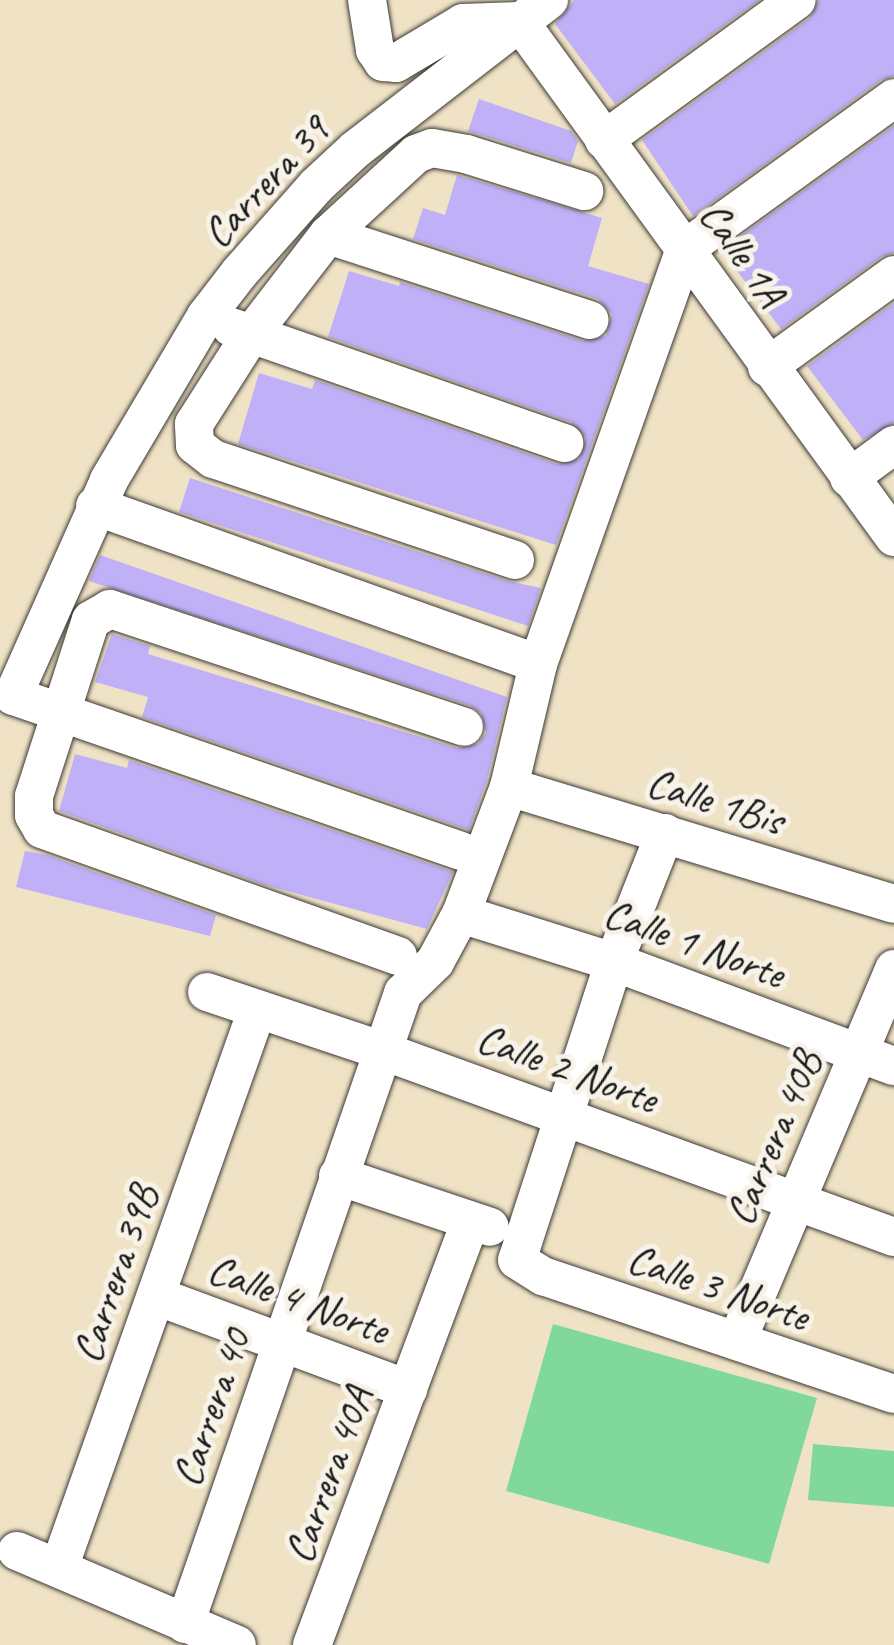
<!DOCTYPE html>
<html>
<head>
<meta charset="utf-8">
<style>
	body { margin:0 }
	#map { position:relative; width:894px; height:1645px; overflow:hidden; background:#f0e2c5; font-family:Caveat,sans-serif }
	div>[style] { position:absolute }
	.green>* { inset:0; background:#81d89d }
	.building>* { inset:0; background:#c0b0f7 }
	.roads { filter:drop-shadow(0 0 2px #3c3a35) drop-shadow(0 0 2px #3c3a35) }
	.minor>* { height:38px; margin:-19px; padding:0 19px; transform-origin:19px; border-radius:19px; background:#fff }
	span { translate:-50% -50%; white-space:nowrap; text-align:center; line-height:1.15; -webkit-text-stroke:10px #f7f3e8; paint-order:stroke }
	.street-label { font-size:42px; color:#1c1c1c }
</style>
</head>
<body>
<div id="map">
	<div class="green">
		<div style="clip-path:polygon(553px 1324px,817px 1398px,769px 1564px,506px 1491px)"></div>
		<div style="clip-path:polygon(813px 1444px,894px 1451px,894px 1507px,808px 1500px)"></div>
	</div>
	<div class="building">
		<div style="clip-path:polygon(574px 0,759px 0,615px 104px,555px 24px)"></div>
		<div style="clip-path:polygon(819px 0,894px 0,894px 76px,881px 80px,693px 216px,642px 140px,810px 18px)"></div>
		<div style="clip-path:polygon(479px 99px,571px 131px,578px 141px,571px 163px,468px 131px)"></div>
		<div style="clip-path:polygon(894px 126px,894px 253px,881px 257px,781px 329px,721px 250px)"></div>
		<div style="clip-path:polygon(457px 175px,602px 218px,588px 266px,649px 284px,556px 545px,238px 444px,259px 373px,312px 389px,315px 380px,557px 464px,579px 459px,586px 438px,571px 422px,328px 337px,349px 271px,399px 286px,400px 282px,583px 341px,606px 336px,612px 314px,598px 299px,413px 239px,423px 208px,445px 215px)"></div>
		<div style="clip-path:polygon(894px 303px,894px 423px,863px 440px,807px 366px)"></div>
		<div style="clip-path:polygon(190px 478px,508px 581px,541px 588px,528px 626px,179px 512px)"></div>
		<div style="clip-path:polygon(100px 555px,507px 697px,487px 780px,469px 830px,142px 717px,148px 697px,95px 682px,112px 634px,150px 646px,148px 654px,457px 748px,478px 744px,486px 733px,481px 713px,471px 706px,89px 581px)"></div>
		<div style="clip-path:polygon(75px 754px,127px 768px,129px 760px,453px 872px,427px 929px,265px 885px,59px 811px)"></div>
		<div style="clip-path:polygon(25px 851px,47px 855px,216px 915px,210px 936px,16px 887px)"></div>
	</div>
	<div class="roads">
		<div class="minor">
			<div style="left:367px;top:0;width:51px;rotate:80.9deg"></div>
			<div style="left:375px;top:50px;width:14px;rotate:56deg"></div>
			<div style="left:383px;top:62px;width:13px;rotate:4deg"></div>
			<div style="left:396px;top:63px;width:78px;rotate:-30.8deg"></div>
			<div style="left:463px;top:23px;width:56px;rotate:-2deg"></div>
			<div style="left:519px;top:21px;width:638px;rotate:53.99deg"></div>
			<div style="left:604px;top:140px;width:238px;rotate:-36deg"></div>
			<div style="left:328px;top:235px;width:275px;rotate:18deg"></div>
			<div style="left:231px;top:327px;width:353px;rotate:19.2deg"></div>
			<div style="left:767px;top:367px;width:157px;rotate:-35.9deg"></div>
			<div style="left:849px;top:478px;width:56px;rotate:-36.3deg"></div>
			<div style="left:95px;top:506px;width:470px;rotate:19.6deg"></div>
			<div style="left:515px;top:560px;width:318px;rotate:-161.5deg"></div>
			<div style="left:213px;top:459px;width:23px;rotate:-142deg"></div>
			<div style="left:195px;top:445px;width:21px;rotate:-93deg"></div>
			<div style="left:194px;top:424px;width:104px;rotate:-57.5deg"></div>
			<div style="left:250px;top:336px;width:128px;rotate:-52.3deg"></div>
			<div style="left:328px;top:235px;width:120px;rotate:-42.6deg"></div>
			<div style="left:416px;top:154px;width:17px;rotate:-21deg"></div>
			<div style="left:432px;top:148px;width:35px;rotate:10deg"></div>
			<div style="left:466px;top:154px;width:124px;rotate:17.4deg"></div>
			<div style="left:509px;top:787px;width:402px;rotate:16.9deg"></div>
			<div style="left:665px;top:833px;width:139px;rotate:111.6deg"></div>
			<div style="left:614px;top:962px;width:313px;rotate:108deg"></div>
			<div style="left:517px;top:1260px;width:31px;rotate:32deg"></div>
			<div style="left:543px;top:1276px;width:370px;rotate:18.6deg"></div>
			<div style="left:461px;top:851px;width:474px;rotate:-160.9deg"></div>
			<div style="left:13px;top:696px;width:236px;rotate:-66deg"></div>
			<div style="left:109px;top:480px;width:191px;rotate:-59.4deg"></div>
			<div style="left:206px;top:316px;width:56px;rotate:-52.3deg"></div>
			<div style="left:240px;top:272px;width:115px;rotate:-48.5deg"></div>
			<div style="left:316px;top:186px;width:54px;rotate:-42.8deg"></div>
			<div style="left:356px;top:149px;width:244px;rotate:-37.7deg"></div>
			<div style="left:461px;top:914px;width:160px;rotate:17.4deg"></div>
			<div style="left:614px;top:962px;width:299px;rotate:20.4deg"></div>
			<div style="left:398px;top:956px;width:378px;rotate:-160.4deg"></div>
			<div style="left:42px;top:829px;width:16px;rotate:-120deg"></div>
			<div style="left:34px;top:815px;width:19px;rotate:-90deg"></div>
			<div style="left:34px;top:796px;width:185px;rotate:-72.1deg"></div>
			<div style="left:91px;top:620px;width:22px;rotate:-30deg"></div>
			<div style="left:110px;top:609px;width:373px;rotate:18.4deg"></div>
			<div style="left:207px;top:992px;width:186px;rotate:18.5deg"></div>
			<div style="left:383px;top:1051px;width:544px;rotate:20deg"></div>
			<div style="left:338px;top:1176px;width:160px;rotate:18.5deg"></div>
			<div style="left:156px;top:1296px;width:269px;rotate:20.3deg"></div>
			<div style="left:737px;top:1341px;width:404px;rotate:-67.1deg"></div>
			<div style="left:17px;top:1551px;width:239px;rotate:23.1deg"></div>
			<div style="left:59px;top:1568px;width:592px;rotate:-70.46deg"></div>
			<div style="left:185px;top:1624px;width:668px;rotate:-70.94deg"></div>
			<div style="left:403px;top:993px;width:45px;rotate:-44.1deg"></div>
			<div style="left:435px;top:962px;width:55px;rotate:-61.6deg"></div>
			<div style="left:461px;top:914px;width:136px;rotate:-69.3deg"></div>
			<div style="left:509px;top:787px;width:126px;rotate:-76.7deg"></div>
			<div style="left:538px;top:664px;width:440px;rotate:-70.5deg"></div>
			<div style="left:685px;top:249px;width:258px;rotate:-35.8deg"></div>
			<div style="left:312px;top:1645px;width:452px;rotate:-69.5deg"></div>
		</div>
	</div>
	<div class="street-label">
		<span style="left:266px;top:182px;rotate:-47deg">Carrera 39</span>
		<span style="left:742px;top:254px;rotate:55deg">Calle 1A</span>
		<span style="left:715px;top:802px;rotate:17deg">Calle 1Bis</span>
		<span style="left:694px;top:944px;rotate:20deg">Calle 1 Norte</span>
		<span style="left:567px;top:1069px;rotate:20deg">Calle 2 Norte</span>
		<span style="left:774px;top:1138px;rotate:-67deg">Carrera 40B</span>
		<span style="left:116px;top:1274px;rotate:-71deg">Carrera 39B</span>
		<span style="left:718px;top:1288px;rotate:19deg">Calle 3 Norte</span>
		<span style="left:298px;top:1300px;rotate:20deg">Calle 4 Norte</span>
		<span style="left:212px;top:1408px;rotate:-71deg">Carrera 40</span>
		<span style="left:329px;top:1475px;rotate:-70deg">Carrera 40A</span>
	</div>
</div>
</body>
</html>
